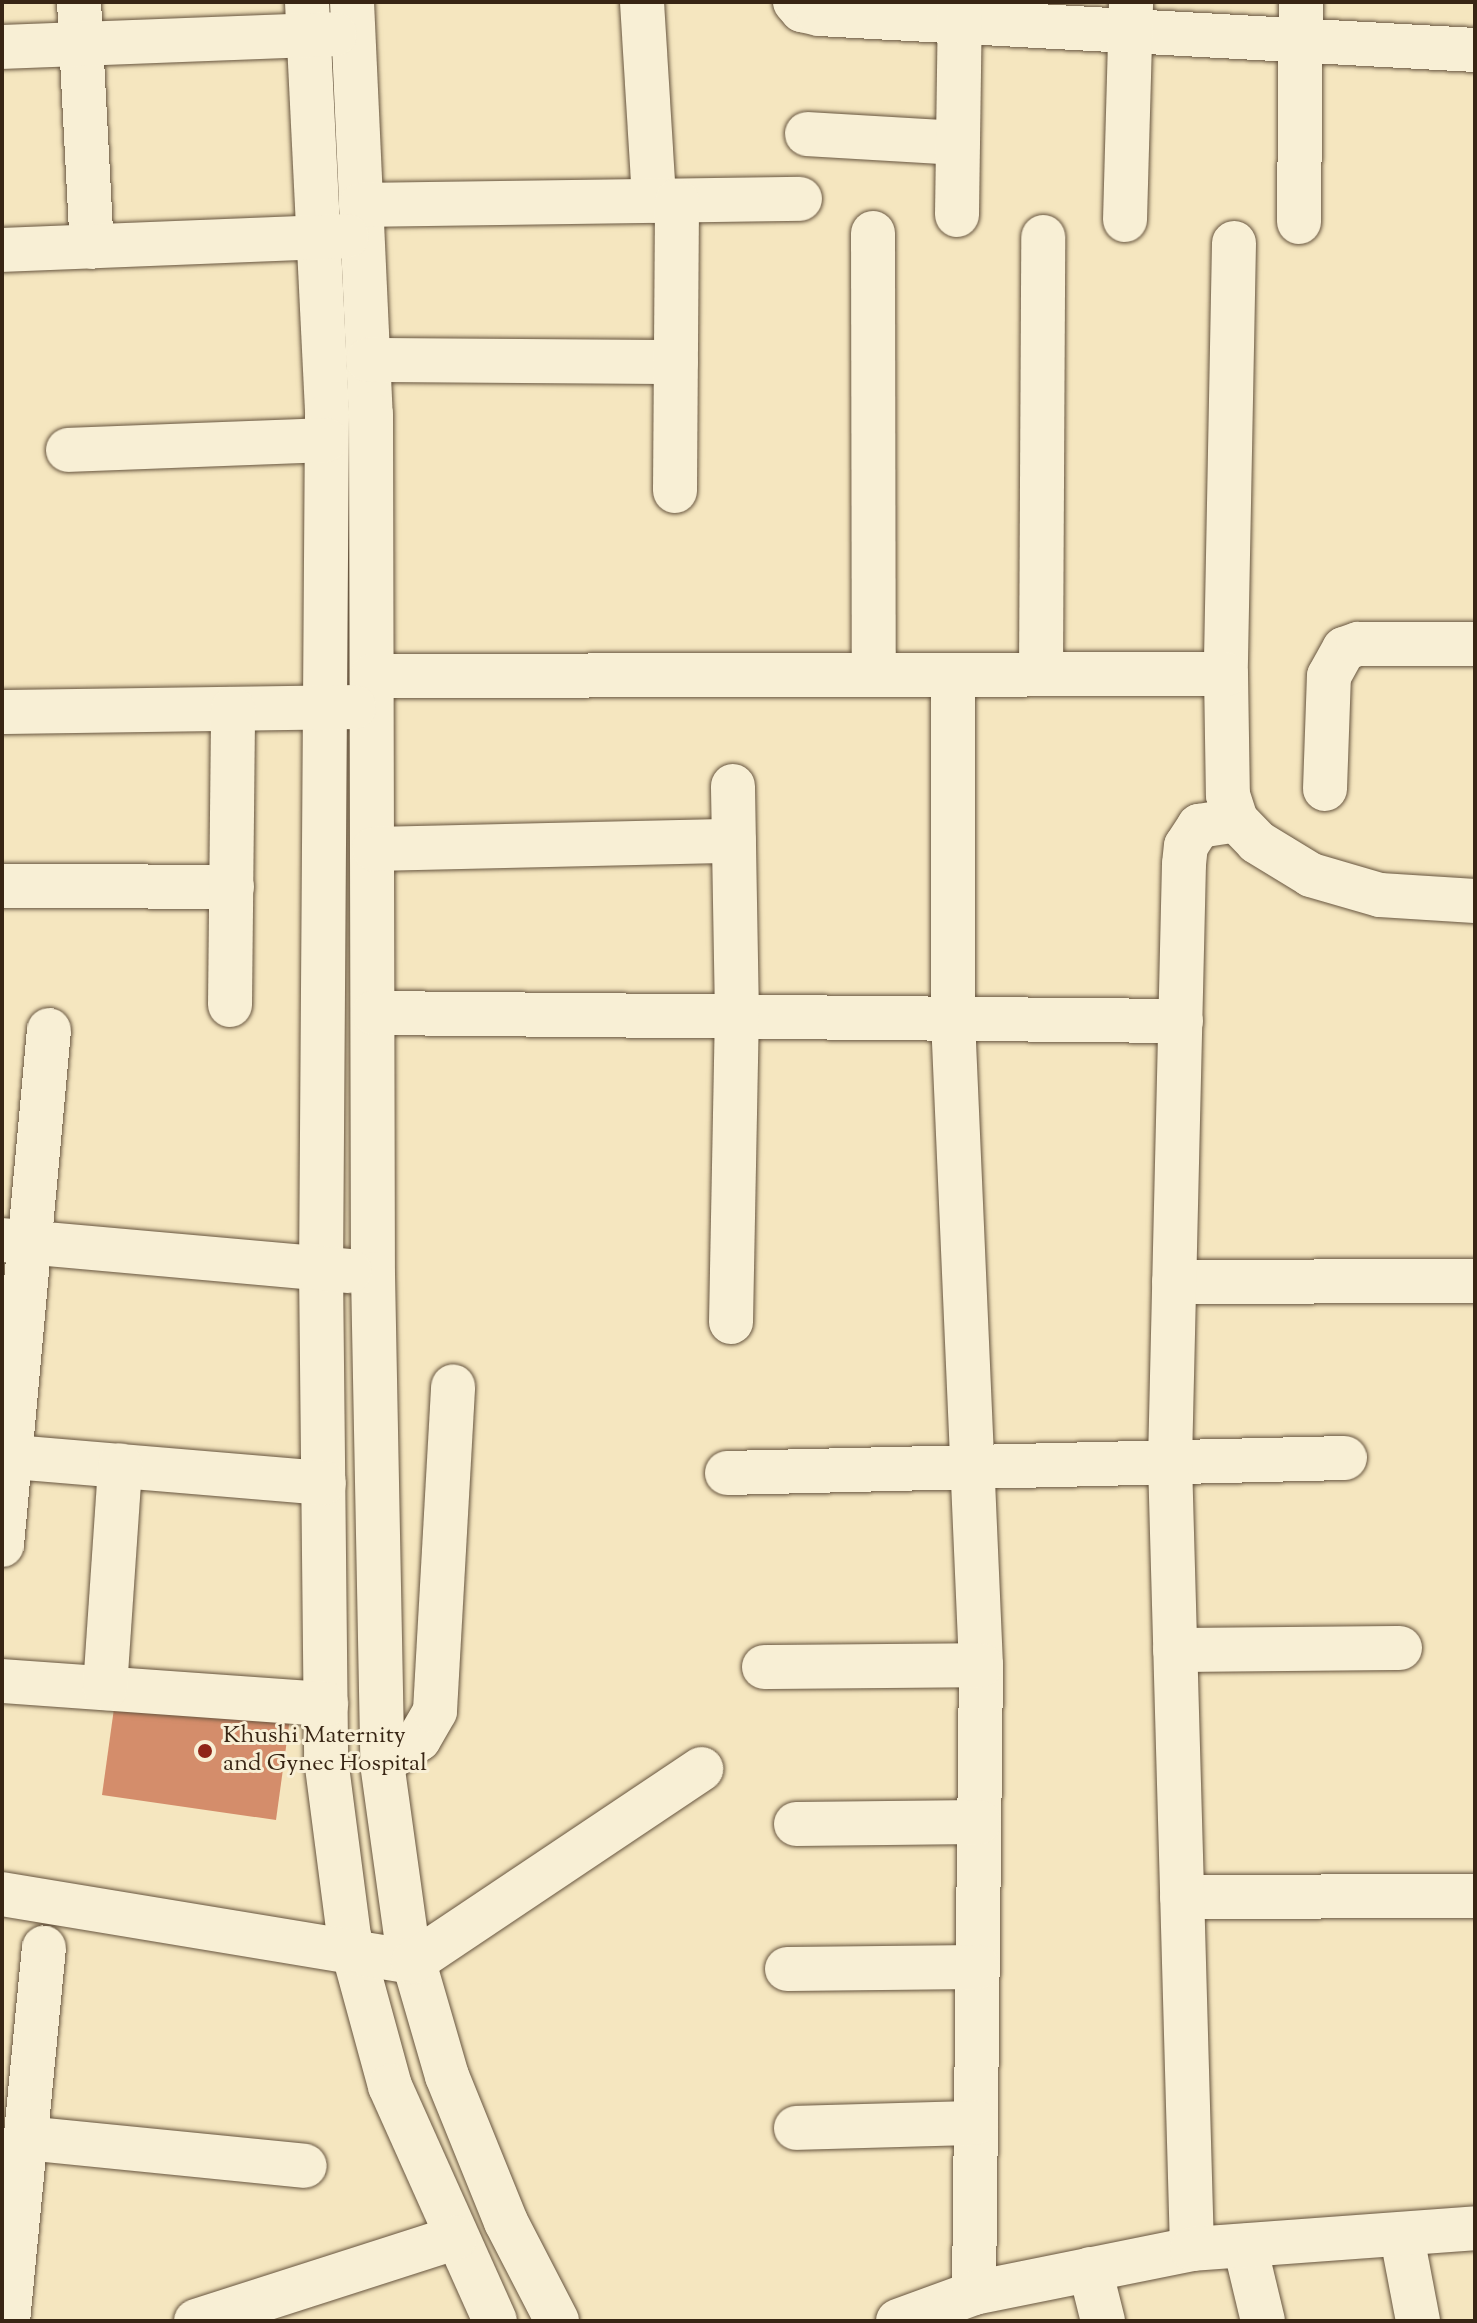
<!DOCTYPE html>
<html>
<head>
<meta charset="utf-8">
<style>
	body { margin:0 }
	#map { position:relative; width:1477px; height:2323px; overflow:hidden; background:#f5e6bf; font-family:"Sorts Mill Goudy",serif }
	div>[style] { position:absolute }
	.building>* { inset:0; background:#d48d6b }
	.roads { filter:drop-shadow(0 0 2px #67553f) drop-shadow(0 0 2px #67553f) }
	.minor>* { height:44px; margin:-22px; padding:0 22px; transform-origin:22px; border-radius:22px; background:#f8efd5 }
	.dots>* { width:22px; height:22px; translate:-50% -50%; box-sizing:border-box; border:4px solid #f8efd5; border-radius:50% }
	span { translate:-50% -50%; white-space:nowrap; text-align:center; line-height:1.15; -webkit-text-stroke:6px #f8efd5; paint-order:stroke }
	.poi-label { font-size:24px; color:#382514 }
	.left { translate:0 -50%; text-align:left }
	.frame { position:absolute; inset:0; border:4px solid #382514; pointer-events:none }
</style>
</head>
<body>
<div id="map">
	<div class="building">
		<div style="clip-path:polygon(116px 1694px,290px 1718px,276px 1820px,102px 1795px)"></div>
	</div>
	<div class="roads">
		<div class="minor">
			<div style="left:79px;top:2px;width:245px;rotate:87deg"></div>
			<div style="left:307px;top:2px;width:414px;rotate:87.2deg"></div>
			<div style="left:327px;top:416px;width:852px;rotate:90.4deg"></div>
			<div style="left:321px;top:1268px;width:491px;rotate:89.4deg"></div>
			<div style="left:326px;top:1759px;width:178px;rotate:82.6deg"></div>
			<div style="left:349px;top:1936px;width:156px;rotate:74.7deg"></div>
			<div style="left:390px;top:2086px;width:257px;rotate:65.9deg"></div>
			<div style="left:352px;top:2px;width:412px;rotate:87.4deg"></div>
			<div style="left:371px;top:414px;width:860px;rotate:89.87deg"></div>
			<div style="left:373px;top:1274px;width:489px;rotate:88.9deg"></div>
			<div style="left:382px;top:1763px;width:174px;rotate:82.1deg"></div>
			<div style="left:406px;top:1935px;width:147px;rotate:73.8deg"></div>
			<div style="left:447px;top:2076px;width:157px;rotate:68deg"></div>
			<div style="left:506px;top:2222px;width:111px;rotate:62.7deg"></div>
			<div style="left:642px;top:2px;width:199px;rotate:86.5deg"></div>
			<div style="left:795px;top:2px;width:11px;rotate:49deg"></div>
			<div style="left:802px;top:10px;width:17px;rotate:13deg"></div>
			<div style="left:819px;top:14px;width:657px;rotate:3.14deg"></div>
			<div style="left:2px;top:47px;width:333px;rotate:-2.2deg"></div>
			<div style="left:807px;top:134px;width:151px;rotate:3.4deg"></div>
			<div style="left:361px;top:205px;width:439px;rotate:-0.8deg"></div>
			<div style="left:957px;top:215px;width:213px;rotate:-89.2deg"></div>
			<div style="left:1125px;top:220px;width:218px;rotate:-88.4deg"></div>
			<div style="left:1299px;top:222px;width:220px;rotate:-89.5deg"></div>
			<div style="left:873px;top:233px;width:442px;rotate:89.9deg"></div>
			<div style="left:1234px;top:243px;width:431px;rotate:91.1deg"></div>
			<div style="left:1226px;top:674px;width:121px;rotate:89.1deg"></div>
			<div style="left:1228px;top:795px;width:26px;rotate:72deg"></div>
			<div style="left:1236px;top:820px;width:30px;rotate:46deg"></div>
			<div style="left:1257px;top:842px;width:63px;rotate:31.4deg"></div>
			<div style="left:1311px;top:875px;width:72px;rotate:16.2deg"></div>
			<div style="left:1380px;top:895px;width:95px;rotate:3.6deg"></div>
			<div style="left:2px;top:250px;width:345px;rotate:-2.3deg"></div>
			<div style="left:368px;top:360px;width:308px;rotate:0.4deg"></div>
			<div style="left:68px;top:450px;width:258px;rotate:-2.2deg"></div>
			<div style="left:675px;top:491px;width:290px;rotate:-89.6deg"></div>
			<div style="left:1041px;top:674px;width:437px;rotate:-89.7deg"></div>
			<div style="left:953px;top:675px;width:344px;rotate:90deg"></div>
			<div style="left:953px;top:1019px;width:647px;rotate:87.52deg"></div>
			<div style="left:981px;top:1665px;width:628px;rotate:90.64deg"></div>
			<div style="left:372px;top:676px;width:854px;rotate:-0.13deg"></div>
			<div style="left:2px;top:712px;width:352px;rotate:-0.8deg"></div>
			<div style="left:1325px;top:789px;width:113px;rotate:-88deg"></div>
			<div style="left:1329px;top:676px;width:31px;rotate:-61deg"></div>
			<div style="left:1344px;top:649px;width:15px;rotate:-20deg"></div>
			<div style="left:1358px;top:644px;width:117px"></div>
			<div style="left:374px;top:849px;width:360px;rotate:-1.3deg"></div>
			<div style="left:2px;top:886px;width:230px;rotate:0.2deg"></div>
			<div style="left:230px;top:1005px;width:296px;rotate:-89.4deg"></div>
			<div style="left:374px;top:1013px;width:807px;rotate:0.57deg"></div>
			<div style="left:2px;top:1240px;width:349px;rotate:5.1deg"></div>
			<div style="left:1174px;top:1282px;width:301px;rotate:-0.2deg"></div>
			<div style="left:731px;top:1322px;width:305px;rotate:-88.9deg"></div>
			<div style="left:737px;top:1017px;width:231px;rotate:-91deg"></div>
			<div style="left:2px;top:1456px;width:323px;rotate:4.8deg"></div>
			<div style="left:727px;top:1473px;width:618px;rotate:-1.39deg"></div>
			<div style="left:2px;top:1545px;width:517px;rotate:-84.79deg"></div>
			<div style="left:1175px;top:1650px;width:225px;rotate:-0.5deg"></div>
			<div style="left:764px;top:1667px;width:217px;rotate:-0.5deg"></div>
			<div style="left:2px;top:1681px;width:325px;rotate:4.1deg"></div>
			<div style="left:105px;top:1688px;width:223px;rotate:-86.1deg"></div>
			<div style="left:382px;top:1763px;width:44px;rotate:-33deg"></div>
			<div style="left:419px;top:1739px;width:32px;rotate:-60deg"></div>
			<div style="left:435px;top:1711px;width:325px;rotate:-86.8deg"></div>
			<div style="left:796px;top:1824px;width:183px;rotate:-0.6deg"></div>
			<div style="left:2px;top:1894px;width:417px;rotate:9.4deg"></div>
			<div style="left:413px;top:1962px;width:347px;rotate:-33.8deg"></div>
			<div style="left:1182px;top:1897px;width:293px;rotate:-0.2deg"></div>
			<div style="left:787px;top:1969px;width:191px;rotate:-0.6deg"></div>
			<div style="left:796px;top:2128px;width:180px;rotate:-1.6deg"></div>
			<div style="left:26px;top:2138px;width:280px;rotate:5.7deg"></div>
			<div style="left:1402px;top:2237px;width:86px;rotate:79.2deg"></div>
			<div style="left:1245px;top:2246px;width:77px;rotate:76.5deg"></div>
			<div style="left:1192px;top:2249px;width:787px;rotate:-91.6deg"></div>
			<div style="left:1170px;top:1462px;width:598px;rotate:-88.66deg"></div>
			<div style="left:1184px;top:864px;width:18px;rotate:-84deg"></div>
			<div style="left:1186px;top:846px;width:24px;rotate:-57deg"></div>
			<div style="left:1199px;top:826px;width:37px;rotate:-9deg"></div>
			<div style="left:1090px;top:2269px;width:54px;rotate:76deg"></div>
			<div style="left:8px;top:2321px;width:375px;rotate:-84.5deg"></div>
			<div style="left:196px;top:2321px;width:272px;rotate:-17.8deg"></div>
			<div style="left:898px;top:2321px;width:81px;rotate:-20.2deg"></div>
			<div style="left:974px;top:2293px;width:222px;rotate:-11.4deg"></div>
			<div style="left:1192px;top:2249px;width:284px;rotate:-4.2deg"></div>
		</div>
	</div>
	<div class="dots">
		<div style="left:205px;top:1751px;background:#8f2418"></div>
	</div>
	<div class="poi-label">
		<span class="left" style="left:223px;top:1751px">Khushi Maternity<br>and Gynec Hospital</span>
	</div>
	<div class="frame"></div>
</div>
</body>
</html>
